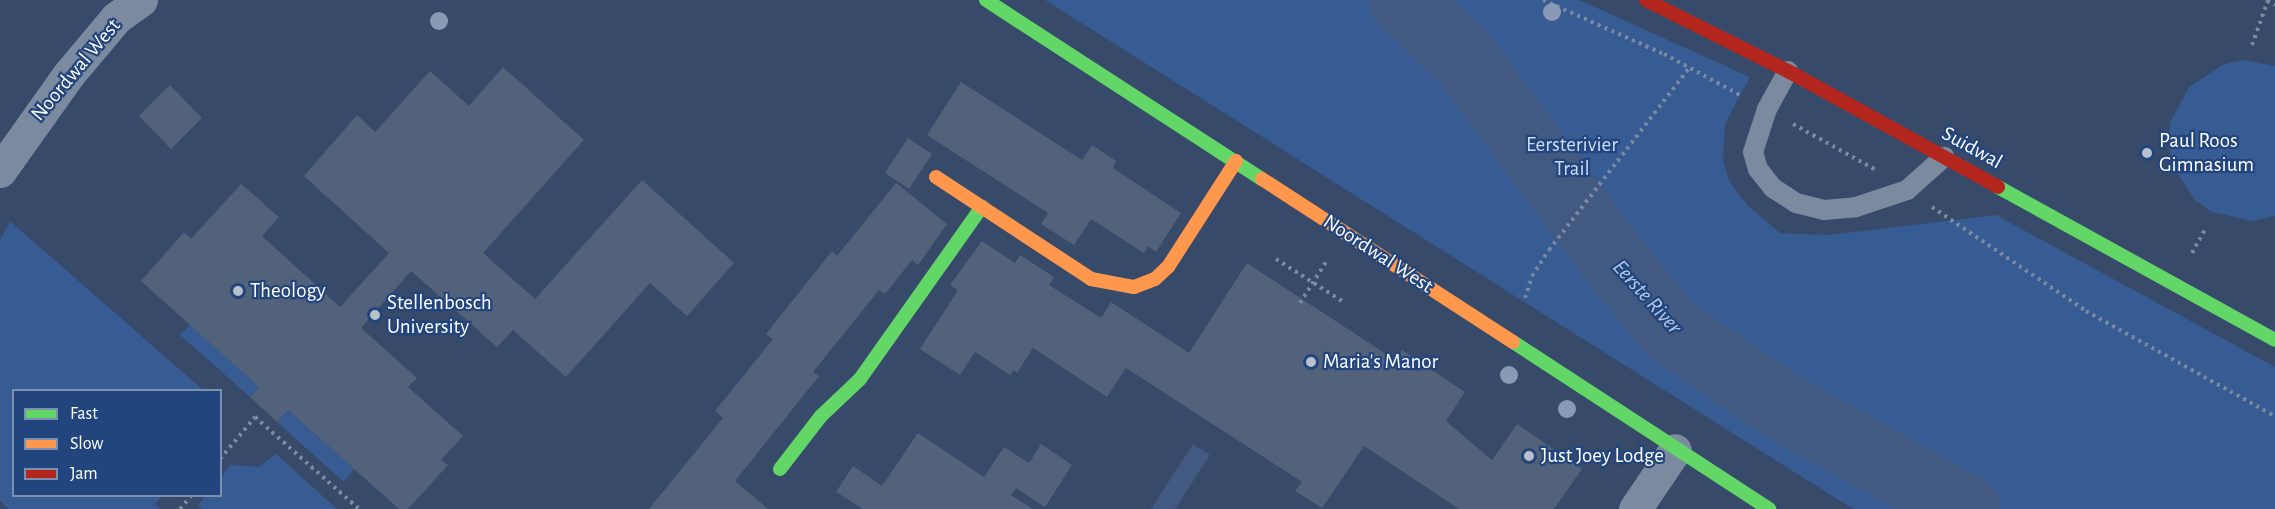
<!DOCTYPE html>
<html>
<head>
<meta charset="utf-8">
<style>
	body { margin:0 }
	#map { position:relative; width:2275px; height:509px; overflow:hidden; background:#374a69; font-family:"Alegreya Sans",sans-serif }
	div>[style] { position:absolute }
	.green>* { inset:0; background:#375b93 }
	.water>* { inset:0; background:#425a82 }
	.river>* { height:69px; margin:-34.5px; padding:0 34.5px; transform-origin:34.5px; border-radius:34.5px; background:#425a82 }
	.building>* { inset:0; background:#52627a }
	.path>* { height:4px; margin-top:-2px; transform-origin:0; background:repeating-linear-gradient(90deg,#7c8a9f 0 3px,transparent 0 7.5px) }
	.lane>* { height:20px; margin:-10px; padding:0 10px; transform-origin:10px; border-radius:10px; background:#7c8a9f }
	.street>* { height:33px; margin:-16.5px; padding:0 16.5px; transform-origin:16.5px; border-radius:16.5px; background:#7c8a9f }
	.fast>* { height:14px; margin:-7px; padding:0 7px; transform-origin:7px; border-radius:7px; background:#63d668 }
	.slow>* { height:14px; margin:-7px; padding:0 7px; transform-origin:7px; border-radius:7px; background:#ff974d }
	.jam>* { height:14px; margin:-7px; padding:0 7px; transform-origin:7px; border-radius:7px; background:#b3261e }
	.trees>* { width:18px; height:18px; margin:-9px; border-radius:50%; background:#889ab5 }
	.dots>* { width:16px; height:16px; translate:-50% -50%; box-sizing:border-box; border:3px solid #23457d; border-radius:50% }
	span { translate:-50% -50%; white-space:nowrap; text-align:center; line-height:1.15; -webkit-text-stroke:4.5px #23457d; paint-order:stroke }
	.street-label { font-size:21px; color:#fff }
	.poi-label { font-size:21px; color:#fff }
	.left { translate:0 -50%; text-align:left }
	.park-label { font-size:21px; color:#cadbf4 }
	.water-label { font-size:22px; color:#b3caed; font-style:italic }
	.legend { position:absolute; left:12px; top:389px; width:210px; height:108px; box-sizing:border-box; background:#23457d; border:2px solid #7b8fb1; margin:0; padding:8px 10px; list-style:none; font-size:18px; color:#fff }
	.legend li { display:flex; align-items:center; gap:12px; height:30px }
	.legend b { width:30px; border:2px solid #7b8fb1 }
</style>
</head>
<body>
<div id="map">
	<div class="green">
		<div style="clip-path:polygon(1045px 0,1579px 0,1750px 77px,1725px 124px,1723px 159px,1729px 181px,1747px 205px,1780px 233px,1829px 235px,1996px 215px,2275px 367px,2275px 509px,1853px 509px)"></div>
		<div style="clip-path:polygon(2244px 60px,2275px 66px,2275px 216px,2252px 221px,2212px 212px,2195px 200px,2172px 165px,2169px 144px,2170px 123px,2189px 87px,2224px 64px)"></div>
		<div style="clip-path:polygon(10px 221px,203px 390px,14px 390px,14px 496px,162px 496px,155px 504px,161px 509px,9px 509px,0 501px,0 240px)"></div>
		<div style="clip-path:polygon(190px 324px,259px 387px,250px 397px,180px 335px)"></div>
		<div style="clip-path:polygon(288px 410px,354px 469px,344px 482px,277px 422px)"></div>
		<div style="clip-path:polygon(276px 454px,337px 509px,202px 509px,198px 505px,206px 496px,220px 496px,221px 477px,230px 465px,259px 467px)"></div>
	</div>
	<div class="water">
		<div style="clip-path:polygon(1193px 444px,1210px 455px,1175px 509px,1151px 509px)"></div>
	</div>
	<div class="river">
		<div style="left:1403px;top:0;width:84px;rotate:43.6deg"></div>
		<div style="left:1464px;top:58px;width:247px;rotate:53.5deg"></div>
		<div style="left:1611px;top:257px;width:93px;rotate:50.7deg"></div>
		<div style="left:1670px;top:329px;width:135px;rotate:34.4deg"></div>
		<div style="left:1781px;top:405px;width:212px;rotate:29.3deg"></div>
	</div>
	<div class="building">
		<div style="clip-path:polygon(503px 67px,584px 140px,483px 253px,535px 299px,642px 180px,734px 263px,687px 316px,650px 283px,566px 377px,513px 330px,497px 347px,411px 271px,361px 328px,417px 378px,408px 387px,463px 436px,441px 460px,448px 465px,408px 509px,399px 509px,288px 410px,277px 422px,250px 397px,259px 387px,141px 281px,184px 232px,191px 239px,241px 184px,279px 217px,262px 236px,340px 307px,389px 253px,304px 176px,357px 115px,375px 132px,430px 71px,469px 106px)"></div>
		<div style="clip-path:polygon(961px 82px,1082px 160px,1092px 145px,1116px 161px,1113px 168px,1181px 213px,1156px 252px,1148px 246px,1144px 253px,1091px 219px,1074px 245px,1041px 224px,1048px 213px,927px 135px)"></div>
		<div style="clip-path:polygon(170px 85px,202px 118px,171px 149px,139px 116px)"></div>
		<div style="clip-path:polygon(908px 138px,932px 154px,909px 189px,885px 173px)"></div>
		<div style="clip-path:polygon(896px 183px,947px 224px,918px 265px,912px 260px,885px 294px,879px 290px,813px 372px,819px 376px,735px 481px,768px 509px,649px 509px,723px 418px,715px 411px,773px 339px,766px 334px,832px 251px,837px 256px)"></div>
		<div style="clip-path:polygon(982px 241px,1015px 263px,1020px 255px,1054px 277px,1049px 285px,1101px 318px,1111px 302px,1189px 353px,1247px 263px,1395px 360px,1402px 350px,1465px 392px,1446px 421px,1492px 460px,1517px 424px,1582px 469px,1554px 509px,1459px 509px,1364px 446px,1322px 508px,1295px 491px,1302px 482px,1126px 368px,1107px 397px,1033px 348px,1017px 373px,1014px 370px,1010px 375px,975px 352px,960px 375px,920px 349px,958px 290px,950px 285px)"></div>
		<div style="clip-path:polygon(918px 433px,984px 477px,1004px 447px,1029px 463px,1041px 444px,1072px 465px,1045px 507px,1016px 488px,1011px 495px,1033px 509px,863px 509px,836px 492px,853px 466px,882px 486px)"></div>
	</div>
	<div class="path">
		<div style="left:1543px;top:0;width:133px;rotate:24.1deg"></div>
		<div style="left:1664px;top:54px;width:89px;rotate:28.3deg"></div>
		<div style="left:2267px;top:1px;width:9px;rotate:27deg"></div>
		<div style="left:2252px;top:45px;width:48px;rotate:-70.4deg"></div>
		<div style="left:1793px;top:124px;width:95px;rotate:29deg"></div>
		<div style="left:1932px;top:207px;width:186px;rotate:34deg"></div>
		<div style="left:2086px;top:311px;width:216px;rotate:29.1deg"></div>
		<div style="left:2192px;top:253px;width:29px;rotate:-61deg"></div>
		<div style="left:1276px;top:259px;width:82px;rotate:32.5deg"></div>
		<div style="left:1525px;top:298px;width:23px;rotate:-72deg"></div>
		<div style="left:1532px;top:276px;width:31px;rotate:-57deg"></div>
		<div style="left:1549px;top:250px;width:230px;rotate:-52.4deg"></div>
		<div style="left:1300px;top:303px;width:49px;rotate:-57.6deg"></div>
		<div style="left:220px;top:459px;width:55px;rotate:-50.2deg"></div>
		<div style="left:255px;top:417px;width:139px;rotate:41.5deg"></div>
		<div style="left:180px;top:509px;width:17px;rotate:-50deg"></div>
	</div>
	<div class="lane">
		<div style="left:1788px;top:71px;width:43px;rotate:118.9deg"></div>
		<div style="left:1767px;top:109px;width:45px;rotate:108deg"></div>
		<div style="left:1753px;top:152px;width:18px;rotate:74deg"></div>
		<div style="left:1758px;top:169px;width:24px;rotate:52deg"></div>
		<div style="left:1773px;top:188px;width:27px;rotate:33deg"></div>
		<div style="left:1796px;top:203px;width:29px;rotate:14deg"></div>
		<div style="left:1824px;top:210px;width:32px;rotate:-5deg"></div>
		<div style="left:1856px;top:207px;width:54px;rotate:-18.4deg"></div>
		<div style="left:1907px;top:190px;width:50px;rotate:-41.7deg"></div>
	</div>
	<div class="street">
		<div style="left:0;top:171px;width:119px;rotate:-54.6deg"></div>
		<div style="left:69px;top:74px;width:73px;rotate:-50deg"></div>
		<div style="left:116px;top:18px;width:31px;rotate:-36deg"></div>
		<div style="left:1635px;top:509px;width:71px;rotate:-55.9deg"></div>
	</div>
	<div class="fast">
		<div style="left:986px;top:0;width:329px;rotate:33deg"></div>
		<div style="left:1998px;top:187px;width:316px;rotate:28.9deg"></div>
		<div style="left:1513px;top:342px;width:306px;rotate:33.1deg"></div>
		<div style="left:780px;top:469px;width:67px;rotate:-52.3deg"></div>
		<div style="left:821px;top:416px;width:54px;rotate:-43.5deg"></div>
		<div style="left:860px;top:379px;width:211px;rotate:-54.7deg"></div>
	</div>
	<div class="slow">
		<div style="left:936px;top:177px;width:186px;rotate:33.3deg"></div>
		<div style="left:1091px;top:279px;width:44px;rotate:10.5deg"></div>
		<div style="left:1134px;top:287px;width:22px;rotate:-21deg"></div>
		<div style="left:1155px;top:279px;width:18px;rotate:-43deg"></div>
		<div style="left:1168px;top:267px;width:126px;rotate:-57.3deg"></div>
		<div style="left:1262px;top:179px;width:299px;rotate:33deg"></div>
	</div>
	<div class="jam">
		<div style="left:1646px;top:0;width:159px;rotate:26.6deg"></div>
		<div style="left:1788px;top:71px;width:240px;rotate:28.9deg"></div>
	</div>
	<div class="trees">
		<div style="left:1552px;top:12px"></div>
		<div style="left:439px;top:21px"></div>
		<div style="left:1509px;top:375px"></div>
		<div style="left:1567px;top:409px"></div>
	</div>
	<div class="dots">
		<div style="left:2147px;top:153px;background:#b9c0ca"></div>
		<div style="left:238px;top:291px;background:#b9c0ca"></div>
		<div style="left:375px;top:315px;background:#b9c0ca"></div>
		<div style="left:1311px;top:362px;background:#b9c0ca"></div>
		<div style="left:1529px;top:456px;background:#b9c0ca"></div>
	</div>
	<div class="street-label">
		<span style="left:76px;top:70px;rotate:-50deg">Noordwal West</span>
		<span style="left:1972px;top:148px;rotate:29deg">Suidwal</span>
		<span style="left:1378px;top:254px;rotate:33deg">Noordwal West</span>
	</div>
	<div class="poi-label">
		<span class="left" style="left:2159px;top:153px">Paul Roos<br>Gimnasium</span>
		<span class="left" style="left:250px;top:291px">Theology</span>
		<span class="left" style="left:387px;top:315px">Stellenbosch<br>University</span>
		<span class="left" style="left:1323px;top:362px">Maria's Manor</span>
		<span class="left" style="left:1541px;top:456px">Just Joey Lodge</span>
	</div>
	<div class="park-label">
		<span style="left:1572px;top:157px">Eersterivier<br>Trail</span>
	</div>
	<div class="water-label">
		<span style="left:1647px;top:297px;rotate:48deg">Eerste River</span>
	</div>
	<ul class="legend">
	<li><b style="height:8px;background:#63d668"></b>Fast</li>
	<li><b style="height:8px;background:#ff974d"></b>Slow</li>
	<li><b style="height:8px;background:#b3261e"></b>Jam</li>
	</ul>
</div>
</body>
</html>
